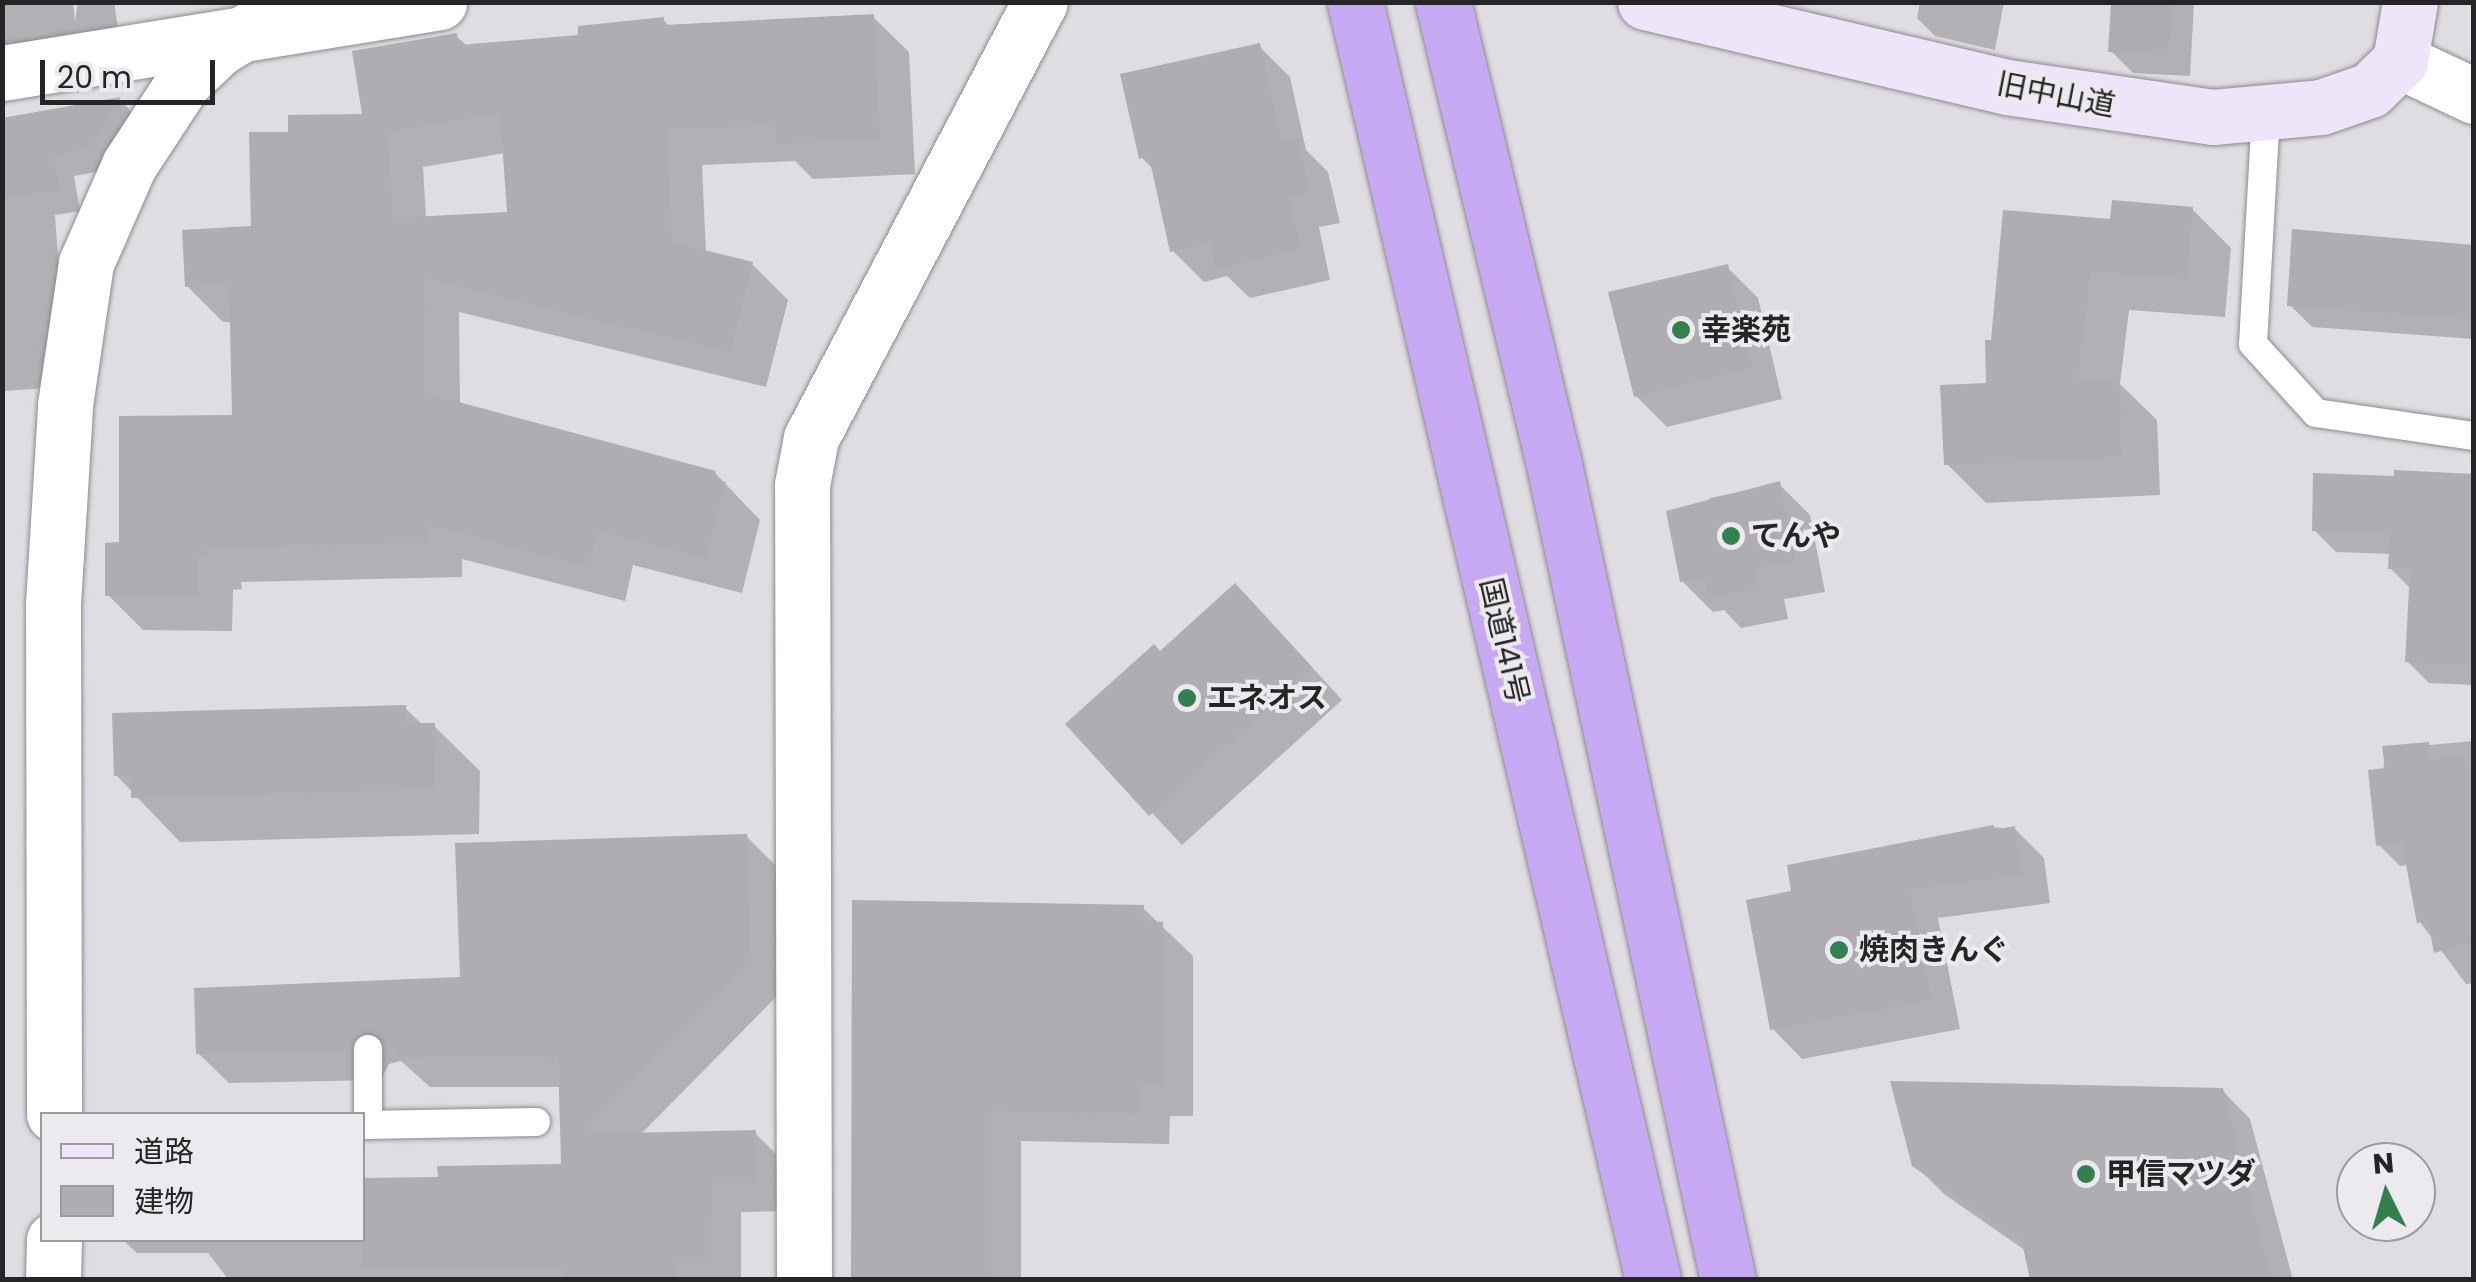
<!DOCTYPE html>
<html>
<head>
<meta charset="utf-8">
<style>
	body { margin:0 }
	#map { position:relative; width:2476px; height:1282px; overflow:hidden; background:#dfdde1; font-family:Poppins,"Noto Sans JP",sans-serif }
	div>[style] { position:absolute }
	.shadow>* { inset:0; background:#0003 }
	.building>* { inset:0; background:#aeadb1 }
	.roads { filter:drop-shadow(0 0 2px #8c8b8f) drop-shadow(0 0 2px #8c8b8f) }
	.lane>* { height:28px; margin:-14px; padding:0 14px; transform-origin:14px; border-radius:14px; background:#fff }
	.street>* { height:55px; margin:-27.5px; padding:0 27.5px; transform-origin:27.5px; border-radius:27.5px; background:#fff }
	.secondary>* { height:55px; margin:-27.5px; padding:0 27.5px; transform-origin:27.5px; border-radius:27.5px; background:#eee5fb }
	.highway>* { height:55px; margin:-27.5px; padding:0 27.5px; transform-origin:27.5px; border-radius:27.5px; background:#c6a9f2 }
	.dots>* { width:28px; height:28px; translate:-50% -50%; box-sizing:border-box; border:5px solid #eceaee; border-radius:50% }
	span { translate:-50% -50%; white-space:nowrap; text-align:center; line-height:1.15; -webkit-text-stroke:8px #eceaee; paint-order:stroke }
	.street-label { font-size:30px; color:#252426 }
	.poi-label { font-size:30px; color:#252426; font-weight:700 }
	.left { translate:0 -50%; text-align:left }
	.frame { position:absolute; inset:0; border:5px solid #252426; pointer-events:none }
	.legend { position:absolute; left:40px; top:1112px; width:325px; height:130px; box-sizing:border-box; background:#eceaee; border:2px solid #9c9b9e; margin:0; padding:12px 18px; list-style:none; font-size:30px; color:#252426 }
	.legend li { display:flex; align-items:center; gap:20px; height:50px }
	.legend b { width:50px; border:2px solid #9c9b9e }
	.north { position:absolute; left:2336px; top:1142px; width:100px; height:100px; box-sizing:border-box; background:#eceaee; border:2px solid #9c9b9e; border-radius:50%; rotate:355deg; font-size:28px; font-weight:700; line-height:40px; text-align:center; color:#252426 }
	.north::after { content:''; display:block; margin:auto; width:35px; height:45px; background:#337f4e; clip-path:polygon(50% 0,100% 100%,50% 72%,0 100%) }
	.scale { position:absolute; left:40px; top:60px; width:175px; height:45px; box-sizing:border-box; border:5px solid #252426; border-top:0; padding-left:12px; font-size:30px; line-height:35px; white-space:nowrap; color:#252426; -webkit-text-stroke:8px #eceaee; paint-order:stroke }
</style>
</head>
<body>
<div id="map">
	<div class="shadow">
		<div style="clip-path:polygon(2px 2px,73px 2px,75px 21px,78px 2px,114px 2px,122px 55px,2px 73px)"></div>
		<div style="clip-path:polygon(1920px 2px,2004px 2px,1995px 50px,1935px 36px,1917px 18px)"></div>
		<div style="clip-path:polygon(2116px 2px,2194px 2px,2190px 76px,2133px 73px,2111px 51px)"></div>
		<div style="clip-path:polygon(evenodd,873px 17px,909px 52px,915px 174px,813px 179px,795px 161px,702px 165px,706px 253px,752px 264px,788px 300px,766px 387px,459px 312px,460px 404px,715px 473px,760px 520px,742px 593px,633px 565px,625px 601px,462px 559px,462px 577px,241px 582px,242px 589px,233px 590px,232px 631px,143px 630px,107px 594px,122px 545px,235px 418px,232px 322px,223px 322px,187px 286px,254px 228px,291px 134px,365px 117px,456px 36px,468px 47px,581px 37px,663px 19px,670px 27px,873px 17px,505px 153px,510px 214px,426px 219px,423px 167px,505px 153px)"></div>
		<div style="clip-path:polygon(1259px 46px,1290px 77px,1306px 150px,1328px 172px,1340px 223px,1319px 227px,1330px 280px,1250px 298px,1227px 276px,1204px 282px,1173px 251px,1155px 171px,1142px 158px)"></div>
		<div style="clip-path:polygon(120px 100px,141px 121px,113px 169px,74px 176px,80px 211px,55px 215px,65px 355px,60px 387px,4px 391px,2px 121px)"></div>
		<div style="clip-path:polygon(2192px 209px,2231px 248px,2225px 317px,2129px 310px,2120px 384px,2157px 420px,2160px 495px,1986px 503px,1947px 464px,1988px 386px,1994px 342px,2112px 221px)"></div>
		<div style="clip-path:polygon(2474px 247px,2474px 339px,2312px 327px,2290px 305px)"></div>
		<div style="clip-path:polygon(1727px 267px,1758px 298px,1782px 399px,1667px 427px,1636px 396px)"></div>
		<div style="clip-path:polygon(2474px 479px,2474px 685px,2429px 683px,2407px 661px,2411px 589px,2390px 568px,2391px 554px,2336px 552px,2314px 530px)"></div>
		<div style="clip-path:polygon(1779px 484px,1810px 515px,1825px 592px,1784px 599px,1788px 619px,1741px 628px,1724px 610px,1713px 612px,1682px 581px,1710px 498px)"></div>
		<div style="clip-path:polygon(1266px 617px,1342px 700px,1182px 845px,1069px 724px,1160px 654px)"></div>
		<div style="clip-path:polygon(405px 708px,423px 725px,434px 726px,480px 771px,479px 834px,180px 842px,116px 775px)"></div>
		<div style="clip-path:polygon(2474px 741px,2474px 983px,2466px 984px,2420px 922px,2409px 865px,2400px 866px,2378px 844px,2385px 749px)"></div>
		<div style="clip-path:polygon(1993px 827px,2015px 829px,2044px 858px,2050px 903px,1938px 918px,1960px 1029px,1802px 1059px,1773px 1029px,1794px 893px)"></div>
		<div style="clip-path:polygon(746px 836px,777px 867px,781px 992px,640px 1135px,755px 1133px,785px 1163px,786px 1211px,741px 1212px,741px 1280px,229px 1280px,208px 1253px,137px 1253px,123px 1240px,362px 1240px,564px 1166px,561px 1087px,430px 1087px,401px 1061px,389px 1064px,381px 1080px,229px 1083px,198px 1053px,463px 980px)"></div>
		<div style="clip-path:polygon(1143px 908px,1193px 956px,1193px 1116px,1170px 1116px,1169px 1144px,1021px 1141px,1021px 1280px,854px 1280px)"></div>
		<div style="clip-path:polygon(2222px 1090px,2250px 1119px,2293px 1280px,2033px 1280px,2026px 1251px,1944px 1194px,1914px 1164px)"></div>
	</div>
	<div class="building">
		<div style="clip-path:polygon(2111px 2px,2172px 5px,2169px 55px,2108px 52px)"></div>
		<div style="clip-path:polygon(evenodd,874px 14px,880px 139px,775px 144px,774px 125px,667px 130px,672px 242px,753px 262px,730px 353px,424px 278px,425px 393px,716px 471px,714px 479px,726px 482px,706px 559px,598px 531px,589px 567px,427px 525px,427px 542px,207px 548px,207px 554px,198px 555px,198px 596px,105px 596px,105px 543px,119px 542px,119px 416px,232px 415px,229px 284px,185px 287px,182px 230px,251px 226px,249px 132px,288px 132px,288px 115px,362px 114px,352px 51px,457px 33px,459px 45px,578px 35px,578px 26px,664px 17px,664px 25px,874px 14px,500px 113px,507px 212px,393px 218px,388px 132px,500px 113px)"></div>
		<div style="clip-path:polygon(1260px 43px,1282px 142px,1298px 138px,1310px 192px,1289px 197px,1301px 249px,1216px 269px,1210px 243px,1170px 252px,1149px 157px,1139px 159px,1120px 74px)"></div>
		<div style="clip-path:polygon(121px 97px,91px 148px,54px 155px,60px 190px,2px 199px,2px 118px)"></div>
		<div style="clip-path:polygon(2112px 200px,2193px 207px,2187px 279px,2091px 272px,2078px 380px,2119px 378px,2122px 457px,1944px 465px,1940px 385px,1986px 383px,1985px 340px,1991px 340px,2003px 210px,2110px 219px)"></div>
		<div style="clip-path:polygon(2292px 229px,2474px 245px,2474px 319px,2287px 306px)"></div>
		<div style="clip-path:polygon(1728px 264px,1753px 368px,1634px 397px,1608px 292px)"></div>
		<div style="clip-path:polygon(2394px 470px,2474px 474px,2474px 666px,2405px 662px,2410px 570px,2388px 569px,2390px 534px,2312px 531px,2313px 473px,2394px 476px)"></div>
		<div style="clip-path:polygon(1780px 481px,1795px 561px,1755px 568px,1758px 589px,1708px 598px,1705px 578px,1680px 582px,1666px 511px)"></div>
		<div style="clip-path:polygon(1235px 583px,1313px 668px,1149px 816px,1065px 724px,1154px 644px,1160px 651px)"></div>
		<div style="clip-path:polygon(406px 705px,406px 723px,435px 723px,434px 789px,131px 798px,131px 775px,114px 776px,112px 713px)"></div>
		<div style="clip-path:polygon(2429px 742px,2431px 759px,2465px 756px,2467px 781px,2474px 780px,2474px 941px,2434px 953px,2428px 921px,2417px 923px,2402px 843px,2376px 846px,2368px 770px,2385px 768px,2382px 746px)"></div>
		<div style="clip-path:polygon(1994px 825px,1994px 830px,2015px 826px,2022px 875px,1910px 889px,1932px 1000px,1770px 1030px,1746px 900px,1791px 891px,1787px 865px)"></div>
		<div style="clip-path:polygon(747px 834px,751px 961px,582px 1134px,756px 1130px,757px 1182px,712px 1183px,711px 1263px,675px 1262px,674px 1280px,563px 1280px,563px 1269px,494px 1266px,362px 1269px,362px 1178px,438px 1177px,437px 1166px,561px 1164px,558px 1057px,397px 1058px,397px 1049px,386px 1049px,369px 1032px,358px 1034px,350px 1050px,196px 1054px,194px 988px,460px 977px,455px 843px)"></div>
		<div style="clip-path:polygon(852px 900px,1144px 905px,1143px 921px,1163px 922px,1163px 1086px,1140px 1086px,1139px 1114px,991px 1111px,991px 1280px,851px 1280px)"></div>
		<div style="clip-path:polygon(1890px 1081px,2223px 1088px,2271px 1280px,2030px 1280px,2022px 1242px,1912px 1166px)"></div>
	</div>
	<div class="roads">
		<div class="lane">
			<div style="left:2266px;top:112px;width:232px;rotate:93.2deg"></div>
			<div style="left:2253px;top:344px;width:93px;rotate:47.6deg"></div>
			<div style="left:2316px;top:413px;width:160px;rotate:8.3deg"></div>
			<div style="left:368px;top:1049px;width:76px;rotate:90deg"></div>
			<div style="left:362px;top:1125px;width:174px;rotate:-1deg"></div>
		</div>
		<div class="street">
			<div style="left:2400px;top:61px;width:82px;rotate:25.3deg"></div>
			<div style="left:2px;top:73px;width:443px;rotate:-9.2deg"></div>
			<div style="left:54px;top:1114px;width:510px;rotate:-90.11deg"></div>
			<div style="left:53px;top:604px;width:199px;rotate:-86.5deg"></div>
			<div style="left:65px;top:405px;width:144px;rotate:-81.6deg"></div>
			<div style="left:86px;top:263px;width:107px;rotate:-66.3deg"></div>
			<div style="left:129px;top:165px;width:100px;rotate:-56.8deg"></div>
			<div style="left:184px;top:81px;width:48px;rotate:-43.3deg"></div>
			<div style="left:219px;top:48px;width:90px;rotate:-30.9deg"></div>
			<div style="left:53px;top:1280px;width:40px;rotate:-88.6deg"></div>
			<div style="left:804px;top:1280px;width:795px;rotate:-90.14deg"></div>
			<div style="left:802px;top:485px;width:48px;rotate:-79.2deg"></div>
			<div style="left:811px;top:438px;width:492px;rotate:-62.3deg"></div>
		</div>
		<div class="secondary">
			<div style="left:1645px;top:2px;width:372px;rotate:13.2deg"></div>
			<div style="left:2007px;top:87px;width:208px;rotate:8.3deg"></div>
			<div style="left:2213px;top:117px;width:108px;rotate:-5.3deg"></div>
			<div style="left:2321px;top:107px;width:52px;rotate:-19.1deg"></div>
			<div style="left:2370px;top:90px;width:42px;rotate:-44deg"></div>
			<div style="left:2400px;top:61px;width:60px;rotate:-80.4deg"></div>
		</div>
		<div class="highway">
			<div style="left:1355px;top:2px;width:1312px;rotate:76.87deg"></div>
			<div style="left:1443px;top:2px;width:466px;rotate:76.5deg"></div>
			<div style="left:1552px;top:455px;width:844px;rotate:77.96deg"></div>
		</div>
	</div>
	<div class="dots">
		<div style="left:1681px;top:330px;background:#337f4e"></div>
		<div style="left:1731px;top:536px;background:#337f4e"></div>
		<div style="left:1187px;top:698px;background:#337f4e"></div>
		<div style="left:1839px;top:950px;background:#337f4e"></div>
		<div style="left:2086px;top:1174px;background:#337f4e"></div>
	</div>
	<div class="street-label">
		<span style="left:2056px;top:95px;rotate:11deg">旧中山道</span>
		<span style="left:1504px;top:641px;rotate:77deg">国道141号</span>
	</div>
	<div class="poi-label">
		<span class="left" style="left:1701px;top:330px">幸楽苑</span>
		<span class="left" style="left:1751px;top:536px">てんや</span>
		<span class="left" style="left:1207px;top:698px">エネオス</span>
		<span class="left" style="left:1859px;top:950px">焼肉きんぐ</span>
		<span class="left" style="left:2106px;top:1174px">甲信マツダ</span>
	</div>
	<div class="frame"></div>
	<ul class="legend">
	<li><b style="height:12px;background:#eee5fb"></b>道路</li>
	<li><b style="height:28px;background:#aeadb1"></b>建物</li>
	</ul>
	<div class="north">N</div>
	<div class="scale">20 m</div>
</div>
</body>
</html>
